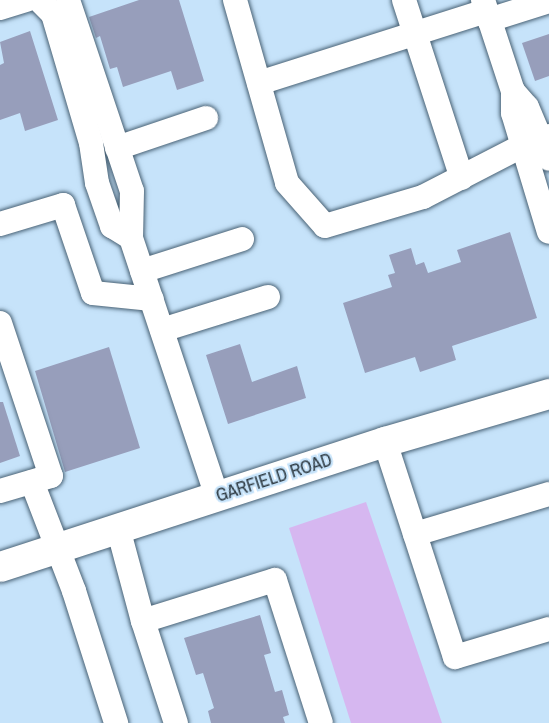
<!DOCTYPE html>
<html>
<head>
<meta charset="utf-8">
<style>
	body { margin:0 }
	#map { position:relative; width:549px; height:723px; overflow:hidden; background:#c6e3fa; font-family:"Archivo Narrow",sans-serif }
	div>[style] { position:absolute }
	.green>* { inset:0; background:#d6b7f0 }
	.building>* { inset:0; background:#979ebb }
	.roads { filter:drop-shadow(0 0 2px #496275) drop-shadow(0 0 2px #496275) }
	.minor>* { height:24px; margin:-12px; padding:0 12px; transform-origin:12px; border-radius:12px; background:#fff }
	.major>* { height:30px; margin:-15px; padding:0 15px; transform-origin:15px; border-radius:15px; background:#fff }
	span { translate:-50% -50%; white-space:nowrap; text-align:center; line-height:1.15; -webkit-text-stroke:4.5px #c6e3fa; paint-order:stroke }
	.street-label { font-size:18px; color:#2d3941 }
</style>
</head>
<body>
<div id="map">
	<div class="green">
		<div style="clip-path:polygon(366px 502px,442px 723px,351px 723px,289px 528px)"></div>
	</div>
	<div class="building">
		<div style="clip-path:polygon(139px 0,179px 0,204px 81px,177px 90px,171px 71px,123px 87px,117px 67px,110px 69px,100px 36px,96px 38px,89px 17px)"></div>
		<div style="clip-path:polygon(30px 31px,58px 120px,25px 131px,20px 113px,0 120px,0 65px,4px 63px,0 42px)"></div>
		<div style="clip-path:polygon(549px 34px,549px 76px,535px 81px,522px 43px)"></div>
		<div style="clip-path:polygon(510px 232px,537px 318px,452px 346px,456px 360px,420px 372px,415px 357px,365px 373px,343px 303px,392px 287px,388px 275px,395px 273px,389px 255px,411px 248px,416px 265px,424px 262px,428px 273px,461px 262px,457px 250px)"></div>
		<div style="clip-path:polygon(240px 344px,252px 382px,297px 366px,306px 398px,228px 424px,206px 355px)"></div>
		<div style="clip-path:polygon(109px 347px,140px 448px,65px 472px,35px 371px)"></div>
		<div style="clip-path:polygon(0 402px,3px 402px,20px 456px,0 463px)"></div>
		<div style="clip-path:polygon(260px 615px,271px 653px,264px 655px,275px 692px,282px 690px,289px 715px,283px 717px,285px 723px,211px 723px,208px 711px,214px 708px,203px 673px,196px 675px,184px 638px)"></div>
	</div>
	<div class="roads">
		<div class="minor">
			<div style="left:39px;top:0;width:20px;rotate:45deg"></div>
			<div style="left:53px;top:14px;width:134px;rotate:73.6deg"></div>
			<div style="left:91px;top:143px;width:40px;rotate:81.5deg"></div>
			<div style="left:97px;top:183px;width:46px;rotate:70.8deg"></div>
			<div style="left:112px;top:226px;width:22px;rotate:32deg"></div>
			<div style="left:68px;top:0;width:201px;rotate:71.5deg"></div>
			<div style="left:132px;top:191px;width:47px;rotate:91.2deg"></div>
			<div style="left:131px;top:238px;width:272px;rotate:71.6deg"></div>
			<div style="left:235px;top:0;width:190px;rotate:74.1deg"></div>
			<div style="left:287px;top:183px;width:57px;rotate:48.5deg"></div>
			<div style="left:325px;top:226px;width:102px;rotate:-16.5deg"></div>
			<div style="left:423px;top:197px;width:111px;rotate:-27.3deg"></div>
			<div style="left:522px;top:146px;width:29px;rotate:-20deg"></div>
			<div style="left:404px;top:0;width:187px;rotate:72deg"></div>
			<div style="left:483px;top:0;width:96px;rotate:71.8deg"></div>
			<div style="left:513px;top:91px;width:22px;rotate:90deg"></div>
			<div style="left:513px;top:113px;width:124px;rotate:73.2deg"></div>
			<div style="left:0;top:8px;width:27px;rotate:-17deg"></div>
			<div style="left:489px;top:20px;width:63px;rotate:-17.6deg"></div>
			<div style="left:259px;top:83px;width:238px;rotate:-17.6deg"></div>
			<div style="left:513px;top:91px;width:21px;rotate:49deg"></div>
			<div style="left:527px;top:107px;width:56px;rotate:67.1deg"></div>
			<div style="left:117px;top:148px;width:94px;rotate:-18.6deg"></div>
			<div style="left:0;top:224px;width:66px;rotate:-16.8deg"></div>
			<div style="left:63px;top:205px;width:93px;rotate:71.2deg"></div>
			<div style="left:93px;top:293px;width:59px;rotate:5.8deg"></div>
			<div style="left:142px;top:271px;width:105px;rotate:-17.7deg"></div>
			<div style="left:0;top:323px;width:161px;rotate:71.6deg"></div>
			<div style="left:51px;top:476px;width:53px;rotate:163.6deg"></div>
			<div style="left:162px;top:330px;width:111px;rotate:-17.3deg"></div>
			<div style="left:385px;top:442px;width:226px;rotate:72deg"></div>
			<div style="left:455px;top:657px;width:98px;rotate:-16.6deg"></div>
			<div style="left:32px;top:482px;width:117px;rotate:68.9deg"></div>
			<div style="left:74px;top:591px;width:139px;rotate:72.3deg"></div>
			<div style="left:118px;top:528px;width:96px;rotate:75deg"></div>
			<div style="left:143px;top:621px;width:107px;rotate:72.1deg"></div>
			<div style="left:415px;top:534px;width:140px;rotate:-16.6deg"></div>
			<div style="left:143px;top:621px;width:138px;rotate:-17.3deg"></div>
			<div style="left:275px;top:580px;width:150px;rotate:72.2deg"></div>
		</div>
		<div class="major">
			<div style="left:0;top:567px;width:405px;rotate:-18deg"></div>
			<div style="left:385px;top:442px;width:171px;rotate:-16.3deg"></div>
		</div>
	</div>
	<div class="street-label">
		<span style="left:274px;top:478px;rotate:-18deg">GARFIELD ROAD</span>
	</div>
</div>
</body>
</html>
